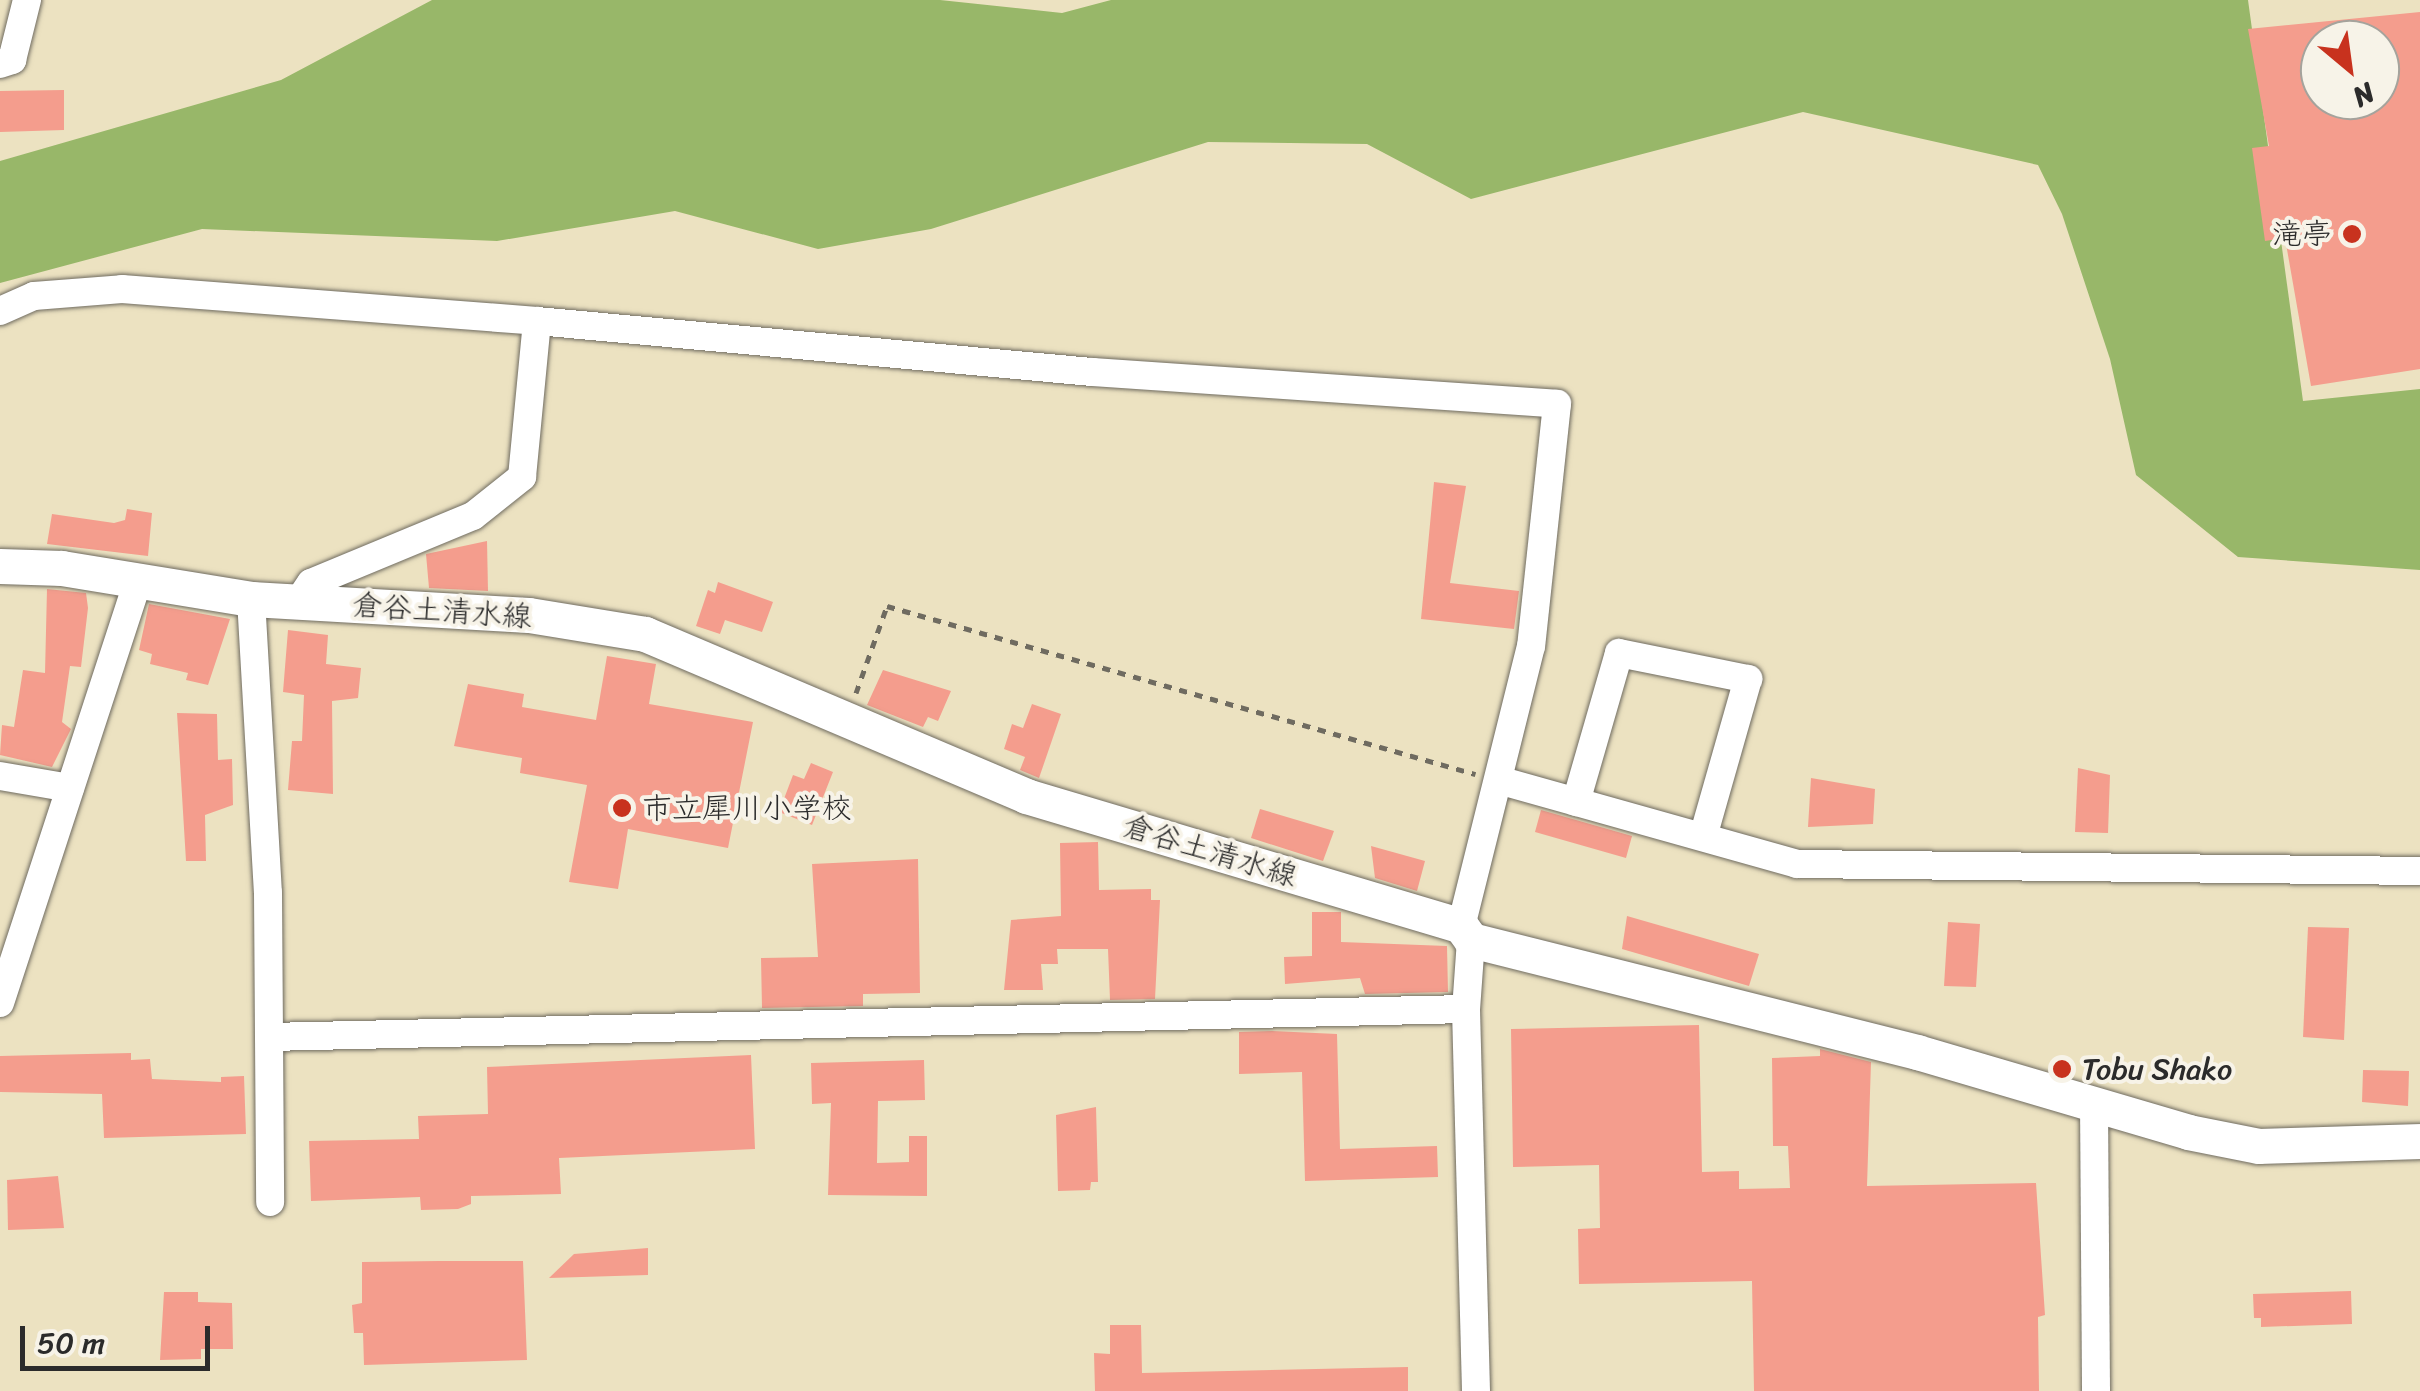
<!DOCTYPE html>
<html>
<head>
<meta charset="utf-8">
<style>
	body { margin:0 }
	#map { position:relative; width:2420px; height:1391px; overflow:hidden; background:#ece2c1; font-family:Sriracha,"Klee One",sans-serif }
	div>[style] { position:absolute }
	.forest>* { inset:0; background:#98b769 }
	.building>* { inset:0; background:#f49d8d }
	.path>* { height:5px; margin-top:-2.5px; transform-origin:0; background:repeating-linear-gradient(90deg,#6f6b60 0 8px,transparent 0 16px) }
	.roads { filter:drop-shadow(0 0 2px #6f6b60) drop-shadow(0 0 2px #6f6b60) }
	.minor>* { height:28px; margin:-14px; padding:0 14px; transform-origin:14px; border-radius:14px; background:#fff }
	.major>* { height:35px; margin:-17.5px; padding:0 17.5px; transform-origin:17.5px; border-radius:17.5px; background:#fff }
	.dots>* { width:28px; height:28px; translate:-50% -50%; box-sizing:border-box; border:5px solid #f7f3e8; border-radius:50% }
	span { translate:-50% -50%; white-space:nowrap; text-align:center; line-height:1.15; -webkit-text-stroke:8px #f7f3e8; paint-order:stroke }
	.poi-label { font-size:30px; color:#2b2b2b }
	.right { translate:-100% -50%; text-align:right }
	.left { translate:0 -50%; text-align:left }
	.street-label { font-size:30px; color:#2b2b2b }
	.north { position:absolute; left:2300px; top:20px; width:100px; height:100px; box-sizing:border-box; background:#f7f3e8; border:2px solid #a5a39c; border-radius:50%; rotate:151deg; font-size:28px; font-weight:700; line-height:40px; text-align:center; color:#2b2b2b }
	.north::after { content:''; display:block; margin:auto; width:35px; height:45px; background:#c8321e; clip-path:polygon(50% 0,100% 100%,50% 72%,0 100%) }
	.scale { position:absolute; left:20px; top:1326px; width:190px; height:45px; box-sizing:border-box; border:5px solid #2b2b2b; border-top:0; padding-left:12px; font-size:30px; line-height:35px; white-space:nowrap; color:#2b2b2b; -webkit-text-stroke:8px #f7f3e8; paint-order:stroke }
</style>
</head>
<body>
<div id="map">
	<div class="forest">
		<div style="clip-path:polygon(432px 0,940px 0,1062px 13px,1111px 0,2248px 0,2303px 401px,2420px 389px,2420px 570px,2238px 557px,2136px 475px,2110px 359px,2062px 214px,2038px 165px,1803px 112px,1471px 199px,1367px 144px,1208px 142px,931px 229px,818px 249px,675px 211px,497px 241px,202px 229px,0 283px,0 161px,281px 80px)"></div>
	</div>
	<div class="building">
		<div style="clip-path:polygon(evenodd,2420px 12px,2420px 369px,2311px 386px,2285px 238px,2265px 241px,2252px 148px,2269px 146px,2248px 29px,2420px 12px,2320px 40px,2380px 40px,2380px 100px,2320px 100px,2320px 40px)"></div>
		<div style="clip-path:polygon(64px 90px,64px 130px,0 132px,0 91px)"></div>
		<div style="clip-path:polygon(1434px 482px,1466px 486px,1450px 583px,1519px 591px,1514px 629px,1421px 619px)"></div>
		<div style="clip-path:polygon(127px 509px,152px 513px,148px 556px,47px 544px,52px 514px,114px 523px,125px 520px)"></div>
		<div style="clip-path:polygon(487px 541px,488px 591px,429px 588px,426px 554px)"></div>
		<div style="clip-path:polygon(718px 582px,773px 602px,762px 632px,725px 620px,720px 634px,696px 626px,708px 590px,715px 593px)"></div>
		<div style="clip-path:polygon(47px 589px,86px 593px,88px 608px,81px 667px,70px 666px,62px 722px,71px 729px,52px 767px,0 755px,2px 725px,14px 727px,23px 670px,45px 673px)"></div>
		<div style="clip-path:polygon(149px 604px,230px 619px,208px 685px,186px 680px,188px 673px,150px 664px,152px 654px,139px 650px)"></div>
		<div style="clip-path:polygon(288px 630px,328px 635px,326px 664px,361px 668px,358px 698px,332px 701px,333px 794px,288px 790px,292px 741px,302px 741px,304px 695px,283px 692px)"></div>
		<div style="clip-path:polygon(607px 656px,656px 664px,649px 704px,753px 722px,728px 848px,628px 829px,618px 889px,569px 882px,587px 785px,520px 773px,522px 758px,454px 746px,468px 684px,524px 694px,522px 707px,596px 720px)"></div>
		<div style="clip-path:polygon(883px 670px,951px 691px,938px 721px,928px 717px,923px 727px,867px 705px)"></div>
		<div style="clip-path:polygon(1032px 704px,1061px 714px,1039px 778px,1020px 770px,1025px 757px,1004px 749px,1012px 724px,1023px 728px)"></div>
		<div style="clip-path:polygon(177px 713px,217px 714px,218px 760px,232px 759px,233px 805px,205px 815px,206px 861px,186px 861px)"></div>
		<div style="clip-path:polygon(811px 763px,833px 772px,812px 825px,779px 812px,793px 775px,804px 779px)"></div>
		<div style="clip-path:polygon(2078px 768px,2110px 775px,2108px 833px,2075px 832px)"></div>
		<div style="clip-path:polygon(1811px 778px,1875px 789px,1873px 824px,1808px 827px)"></div>
		<div style="clip-path:polygon(1260px 809px,1334px 831px,1323px 861px,1251px 838px)"></div>
		<div style="clip-path:polygon(1541px 810px,1632px 836px,1626px 858px,1535px 832px)"></div>
		<div style="clip-path:polygon(1098px 842px,1099px 890px,1151px 889px,1151px 900px,1160px 900px,1155px 999px,1110px 1000px,1108px 949px,1057px 949px,1058px 964px,1041px 964px,1043px 990px,1004px 990px,1011px 920px,1061px 916px,1060px 843px)"></div>
		<div style="clip-path:polygon(1371px 846px,1425px 861px,1417px 891px,1375px 878px)"></div>
		<div style="clip-path:polygon(918px 859px,920px 993px,863px 994px,863px 1006px,762px 1008px,761px 958px,818px 957px,812px 864px)"></div>
		<div style="clip-path:polygon(1312px 912px,1341px 912px,1341px 942px,1447px 946px,1448px 992px,1365px 994px,1360px 978px,1285px 984px,1284px 957px,1312px 956px)"></div>
		<div style="clip-path:polygon(1627px 916px,1759px 954px,1749px 986px,1622px 949px)"></div>
		<div style="clip-path:polygon(1948px 922px,1980px 924px,1976px 987px,1944px 986px)"></div>
		<div style="clip-path:polygon(2308px 927px,2349px 928px,2344px 1040px,2303px 1037px)"></div>
		<div style="clip-path:polygon(1699px 1025px,1702px 1172px,1739px 1171px,1739px 1189px,1790px 1188px,1788px 1146px,1773px 1146px,1772px 1058px,1820px 1056px,1820px 1049px,1871px 1062px,1867px 1186px,2036px 1183px,2045px 1315px,2038px 1317px,2039px 1391px,1754px 1391px,1752px 1281px,1579px 1284px,1578px 1229px,1600px 1228px,1599px 1165px,1513px 1167px,1511px 1029px)"></div>
		<div style="clip-path:polygon(1272px 1031px,1337px 1034px,1340px 1149px,1437px 1146px,1438px 1177px,1305px 1181px,1302px 1072px,1239px 1074px,1239px 1032px)"></div>
		<div style="clip-path:polygon(131px 1053px,131px 1060px,150px 1059px,152px 1079px,221px 1082px,221px 1077px,244px 1076px,246px 1134px,104px 1138px,102px 1094px,0 1092px,0 1056px)"></div>
		<div style="clip-path:polygon(751px 1055px,755px 1149px,559px 1158px,561px 1194px,471px 1196px,471px 1204px,458px 1209px,421px 1210px,420px 1197px,311px 1201px,309px 1141px,419px 1139px,418px 1116px,488px 1114px,487px 1067px)"></div>
		<div style="clip-path:polygon(924px 1060px,925px 1100px,878px 1101px,877px 1163px,909px 1162px,909px 1136px,927px 1136px,927px 1196px,828px 1195px,831px 1103px,812px 1104px,811px 1063px)"></div>
		<div style="clip-path:polygon(2363px 1070px,2409px 1071px,2408px 1106px,2362px 1102px)"></div>
		<div style="clip-path:polygon(1096px 1107px,1098px 1182px,1091px 1182px,1090px 1190px,1058px 1191px,1056px 1115px)"></div>
		<div style="clip-path:polygon(58px 1176px,64px 1228px,8px 1230px,7px 1180px)"></div>
		<div style="clip-path:polygon(648px 1248px,648px 1275px,549px 1278px,574px 1254px)"></div>
		<div style="clip-path:polygon(439px 1261px,523px 1261px,527px 1360px,364px 1365px,363px 1333px,354px 1333px,352px 1305px,362px 1303px,362px 1262px)"></div>
		<div style="clip-path:polygon(2351px 1291px,2352px 1324px,2261px 1327px,2261px 1318px,2254px 1318px,2253px 1294px)"></div>
		<div style="clip-path:polygon(164px 1292px,198px 1292px,198px 1302px,232px 1303px,233px 1349px,201px 1349px,201px 1359px,160px 1360px)"></div>
		<div style="clip-path:polygon(1110px 1325px,1141px 1325px,1142px 1373px,1408px 1367px,1408px 1391px,1095px 1391px,1094px 1353px,1110px 1354px)"></div>
	</div>
	<div class="path">
		<div style="left:856px;top:693px;width:92px;rotate:-70.4deg"></div>
		<div style="left:887px;top:606px;width:612px;rotate:15.95deg"></div>
	</div>
	<div class="roads">
		<div class="minor">
			<div style="left:0;top:64px;width:13px;rotate:-18deg"></div>
			<div style="left:12px;top:60px;width:62px;rotate:-76deg"></div>
			<div style="left:0;top:311px;width:37px;rotate:-24deg"></div>
			<div style="left:34px;top:296px;width:88px;rotate:-4.5deg"></div>
			<div style="left:122px;top:289px;width:416px;rotate:4.4deg"></div>
			<div style="left:251px;top:599px;width:294px;rotate:86.7deg"></div>
			<div style="left:268px;top:893px;width:309px;rotate:89.6deg"></div>
			<div style="left:298px;top:602px;width:23px;rotate:-56deg"></div>
			<div style="left:311px;top:583px;width:175px;rotate:-22.5deg"></div>
			<div style="left:473px;top:516px;width:63px;rotate:-38.5deg"></div>
			<div style="left:522px;top:477px;width:157px;rotate:-84.5deg"></div>
			<div style="left:537px;top:321px;width:557px;rotate:5.25deg"></div>
			<div style="left:1092px;top:372px;width:466px;rotate:3.9deg"></div>
			<div style="left:1557px;top:404px;width:243px;rotate:96.1deg"></div>
			<div style="left:1531px;top:646px;width:289px;rotate:104deg"></div>
			<div style="left:0;top:776px;width:71px;rotate:9.7deg"></div>
			<div style="left:1502px;top:781px;width:306px;rotate:15.7deg"></div>
			<div style="left:1797px;top:864px;width:623px;rotate:0.64deg"></div>
			<div style="left:1576px;top:802px;width:155px;rotate:-73.9deg"></div>
			<div style="left:1619px;top:653px;width:132px;rotate:11.4deg"></div>
			<div style="left:1748px;top:679px;width:164px;rotate:105.9deg"></div>
			<div style="left:1471px;top:940px;width:69px;rotate:94.1deg"></div>
			<div style="left:1466px;top:1009px;width:382px;rotate:88.5deg"></div>
			<div style="left:0;top:1003px;width:447px;rotate:-71.9deg"></div>
			<div style="left:269px;top:1037px;width:1197px;rotate:-1.34deg"></div>
			<div style="left:2094px;top:1102px;width:289px;rotate:89.6deg"></div>
		</div>
		<div class="major">
			<div style="left:0;top:566px;width:62px;rotate:1.8deg"></div>
			<div style="left:62px;top:568px;width:192px;rotate:9.3deg"></div>
			<div style="left:251px;top:599px;width:278px;rotate:3.3deg"></div>
			<div style="left:529px;top:615px;width:118px;rotate:9.3deg"></div>
			<div style="left:645px;top:634px;width:414px;rotate:23deg"></div>
			<div style="left:1026px;top:796px;width:454px;rotate:16.6deg"></div>
			<div style="left:1461px;top:926px;width:17px;rotate:54deg"></div>
			<div style="left:1471px;top:940px;width:460px;rotate:14.1deg"></div>
			<div style="left:1917px;top:1052px;width:283px;rotate:16.4deg"></div>
			<div style="left:2188px;top:1132px;width:72px;rotate:11.2deg"></div>
			<div style="left:2259px;top:1146px;width:161px;rotate:-1.8deg"></div>
		</div>
	</div>
	<div class="dots">
		<div style="left:2352px;top:234px;background:#c8321e"></div>
		<div style="left:622px;top:808px;background:#c8321e"></div>
		<div style="left:2062px;top:1069px;background:#c8321e"></div>
	</div>
	<div class="poi-label">
		<span class="right" style="left:2332px;top:234px">滝亭</span>
		<span class="left" style="left:642px;top:808px">市立犀川小学校</span>
		<span class="left" style="left:2082px;top:1069px">Tobu Shako</span>
	</div>
	<div class="street-label">
		<span style="left:442px;top:611px;rotate:4deg">倉谷土清水線</span>
		<span style="left:1210px;top:851px;rotate:17deg">倉谷土清水線</span>
	</div>
	<div class="north">N</div>
	<div class="scale">50 m</div>
</div>
</body>
</html>
